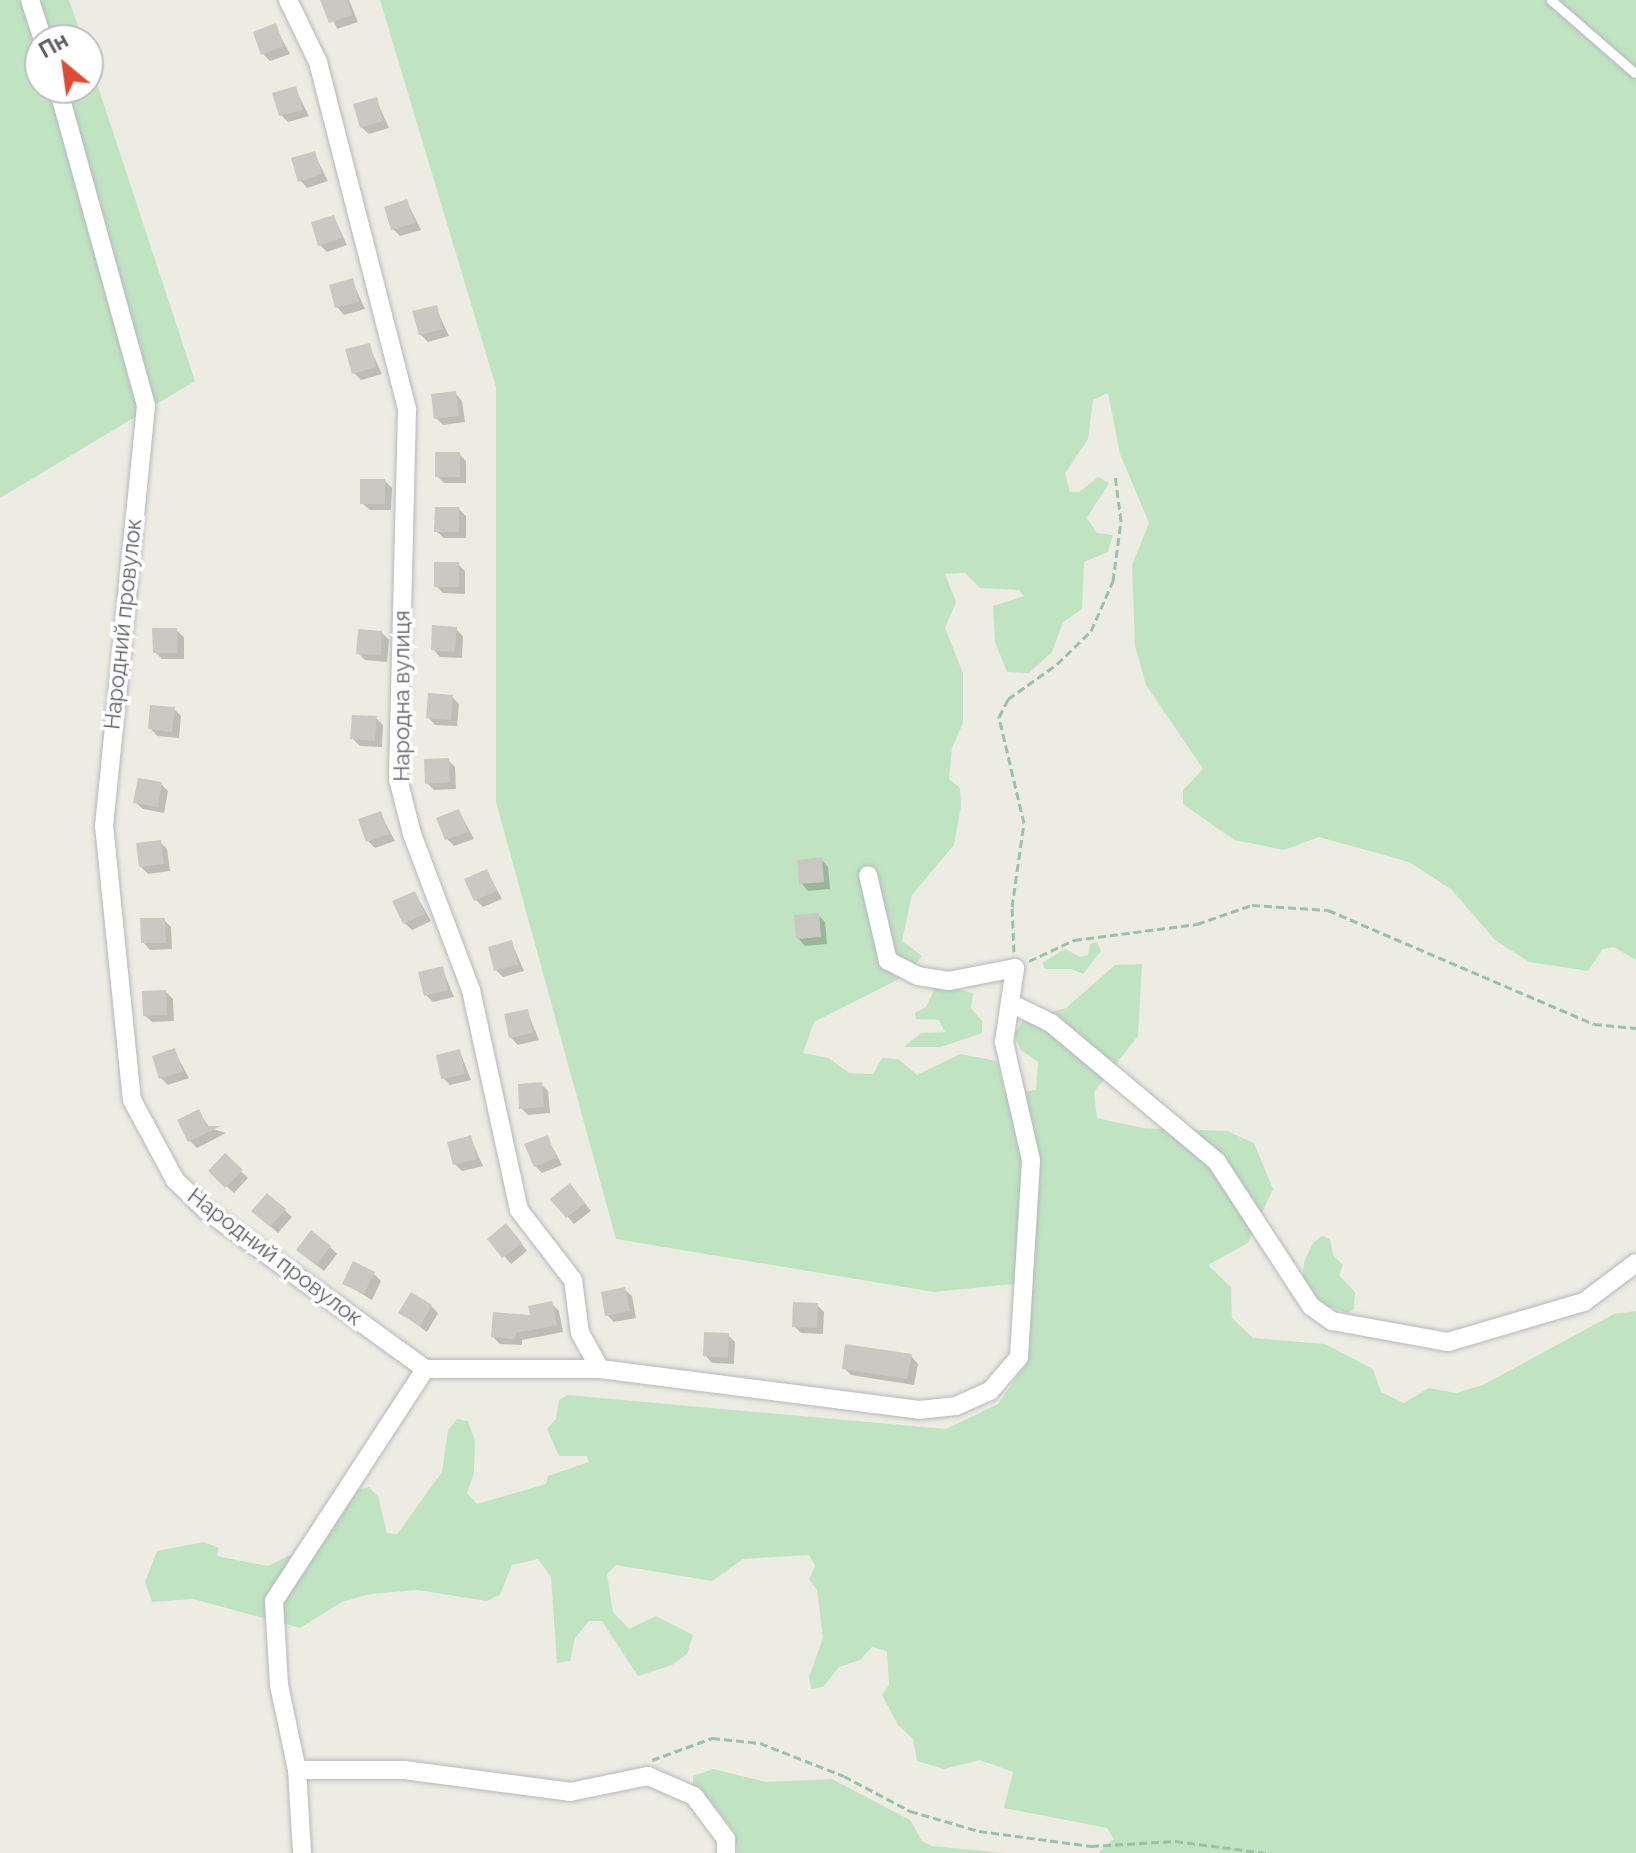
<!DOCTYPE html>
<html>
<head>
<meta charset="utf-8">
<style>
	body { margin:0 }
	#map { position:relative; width:1636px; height:1853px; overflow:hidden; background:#edece3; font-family:Raleway,sans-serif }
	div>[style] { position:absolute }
	.green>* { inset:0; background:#c0e4c2 }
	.shadow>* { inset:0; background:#0003 }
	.building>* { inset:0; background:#cac8c2 }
	.path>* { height:3px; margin-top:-1.5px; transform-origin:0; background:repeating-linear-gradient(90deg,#98c3a6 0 8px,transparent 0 12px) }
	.roads { filter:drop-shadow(0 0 2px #b5b8bd) drop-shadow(0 0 2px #b5b8bd) }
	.service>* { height:9px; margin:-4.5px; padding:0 4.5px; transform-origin:4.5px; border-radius:4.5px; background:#fff }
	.minor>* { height:18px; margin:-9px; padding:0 9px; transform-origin:9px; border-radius:9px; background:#fff }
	span { translate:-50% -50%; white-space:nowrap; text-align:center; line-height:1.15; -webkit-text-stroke:7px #fff; paint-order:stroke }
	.street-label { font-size:22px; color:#5b5e63 }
	.north { position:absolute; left:24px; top:24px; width:80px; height:80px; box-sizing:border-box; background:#fff; border:2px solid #bdbfc1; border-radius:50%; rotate:331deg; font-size:22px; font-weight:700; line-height:32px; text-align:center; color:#5b5e63 }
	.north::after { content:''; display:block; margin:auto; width:28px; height:36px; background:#e44933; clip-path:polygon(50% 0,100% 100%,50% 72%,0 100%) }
</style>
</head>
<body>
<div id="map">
	<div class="green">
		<div style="clip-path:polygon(0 0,69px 0,83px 40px,40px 40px,40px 88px,88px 88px,88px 56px,195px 381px,0 498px)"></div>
		<div style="clip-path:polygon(380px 0,1636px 0,1636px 960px,1614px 947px,1603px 949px,1588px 971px,1529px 962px,1495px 940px,1451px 889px,1409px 862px,1319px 837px,1284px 850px,1234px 840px,1183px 804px,1183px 790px,1203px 769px,1146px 685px,1135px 646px,1132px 565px,1149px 523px,1120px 454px,1108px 393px,1093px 400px,1088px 439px,1065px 473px,1070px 492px,1079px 492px,1098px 477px,1109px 483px,1087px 518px,1097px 533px,1113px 535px,1108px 552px,1084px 562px,1082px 609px,1063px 622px,1052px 652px,1029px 673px,1007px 672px,995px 642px,993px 606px,1024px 596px,1019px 590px,980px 588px,965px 573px,945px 574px,956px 602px,945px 628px,963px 673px,963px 723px,952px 748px,949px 779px,960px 788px,961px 806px,954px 845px,912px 895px,902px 941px,922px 956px,907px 975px,814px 1022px,803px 1053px,829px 1058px,849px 1073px,873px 1074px,882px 1058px,898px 1059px,917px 1075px,960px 1054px,997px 1061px,1005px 1094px,1036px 1090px,1038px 1062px,1021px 1050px,1014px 1035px,1024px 1019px,1066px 1008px,1115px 965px,1142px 964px,1138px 1036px,1094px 1092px,1097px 1118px,1143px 1128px,1227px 1131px,1254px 1143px,1273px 1189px,1248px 1243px,1208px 1265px,1231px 1287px,1232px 1318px,1253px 1338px,1325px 1344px,1373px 1369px,1381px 1392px,1404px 1403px,1429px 1388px,1456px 1393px,1483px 1385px,1614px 1314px,1636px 1311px,1636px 1853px,1098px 1853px,1114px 1839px,1107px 1828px,1004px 1808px,1013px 1772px,980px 1760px,944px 1769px,917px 1761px,913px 1739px,898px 1725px,882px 1695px,889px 1685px,887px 1651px,872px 1647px,860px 1660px,839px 1667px,823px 1687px,811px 1689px,809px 1677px,823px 1638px,817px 1590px,809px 1579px,815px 1566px,809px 1555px,743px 1559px,712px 1581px,616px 1565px,607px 1574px,613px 1612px,629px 1629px,656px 1616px,693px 1635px,687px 1654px,672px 1665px,638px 1676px,602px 1621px,589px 1621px,575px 1638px,570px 1661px,557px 1663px,551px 1577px,538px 1559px,512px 1565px,500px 1595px,486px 1601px,418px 1590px,370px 1594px,342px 1602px,300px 1628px,193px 1599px,152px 1602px,145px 1582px,157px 1551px,204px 1542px,219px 1548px,217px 1556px,268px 1566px,294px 1553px,332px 1496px,369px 1487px,378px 1496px,387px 1533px,397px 1534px,442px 1472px,448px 1430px,457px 1419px,468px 1421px,475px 1441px,474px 1473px,467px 1493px,477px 1504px,546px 1484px,548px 1476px,589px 1462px,587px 1456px,559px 1456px,547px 1429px,556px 1419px,559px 1400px,568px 1395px,946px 1429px,998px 1404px,1026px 1364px,1033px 1282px,934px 1292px,616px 1239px,496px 802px,496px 387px)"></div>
		<div style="clip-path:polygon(1097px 942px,1101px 951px,1083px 974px,1071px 969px,1045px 969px,1042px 963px,1065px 949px,1080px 957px,1088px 955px,1090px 944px)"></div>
		<div style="clip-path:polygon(937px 984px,973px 993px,971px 1008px,982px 1021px,982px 1033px,941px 1047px,904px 1047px,921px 1033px,945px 1032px,939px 1020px,916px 1019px,915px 1013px,926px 1007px)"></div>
		<div style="clip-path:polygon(1322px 1236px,1330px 1239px,1333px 1255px,1343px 1265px,1339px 1275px,1355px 1292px,1354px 1309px,1347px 1313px,1313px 1301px,1302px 1285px,1304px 1262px,1313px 1243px)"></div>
		<div style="clip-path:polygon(713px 1769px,766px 1782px,832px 1779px,910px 1820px,922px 1841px,932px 1846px,1005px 1853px,738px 1853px,734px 1831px,703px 1792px,693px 1790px,693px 1776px)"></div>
	</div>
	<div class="shadow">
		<div style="clip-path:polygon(325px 0,349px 0,358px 22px,337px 29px)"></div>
		<div style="clip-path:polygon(275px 26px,290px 54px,270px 61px,263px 54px)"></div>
		<div style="clip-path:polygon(295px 88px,309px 116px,288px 122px,281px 115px)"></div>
		<div style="clip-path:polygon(376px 99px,389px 128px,369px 134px,361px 127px)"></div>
		<div style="clip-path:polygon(314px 153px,328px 181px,307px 188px,300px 180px)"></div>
		<div style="clip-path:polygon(407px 202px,421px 230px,400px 236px,393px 229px)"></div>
		<div style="clip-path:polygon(334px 217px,347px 245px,327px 252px,320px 245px)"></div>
		<div style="clip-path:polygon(352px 280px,365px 309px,344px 315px,337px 307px)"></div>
		<div style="clip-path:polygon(436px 308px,449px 336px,428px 342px,420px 334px)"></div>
		<div style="clip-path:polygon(369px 346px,382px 374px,361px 380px,354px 373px)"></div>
		<div style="clip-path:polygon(455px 393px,462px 401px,465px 422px,443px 425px,436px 418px)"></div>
		<div style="clip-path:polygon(459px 454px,466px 461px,466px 483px,444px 483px,437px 476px)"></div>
		<div style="clip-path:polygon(385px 481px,392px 488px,391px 510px,370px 510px,362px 503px)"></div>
		<div style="clip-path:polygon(459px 509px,466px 516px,466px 538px,444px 538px,436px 531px)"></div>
		<div style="clip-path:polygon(458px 564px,465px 571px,465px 594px,443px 593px,436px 586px)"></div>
		<div style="clip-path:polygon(456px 629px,463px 636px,462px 658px,440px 657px,433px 649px)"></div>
		<div style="clip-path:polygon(176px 630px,184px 637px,184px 659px,162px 659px,155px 652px)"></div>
		<div style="clip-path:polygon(382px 633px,389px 640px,387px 662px,365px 660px,358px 653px)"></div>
		<div style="clip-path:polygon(452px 697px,459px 704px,457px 726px,435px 725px,428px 717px)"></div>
		<div style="clip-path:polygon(174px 709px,181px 716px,179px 738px,157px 736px,150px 728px)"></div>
		<div style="clip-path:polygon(376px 718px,383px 725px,382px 747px,360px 746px,352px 738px)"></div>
		<div style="clip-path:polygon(448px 760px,455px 767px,456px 789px,434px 790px,427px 783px)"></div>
		<div style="clip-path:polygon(161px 784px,168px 791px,164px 813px,143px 809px,135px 802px)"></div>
		<div style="clip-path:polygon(459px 811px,474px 839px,454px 846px,447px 839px)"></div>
		<div style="clip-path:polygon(380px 813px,395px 841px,375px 848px,368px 841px)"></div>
		<div style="clip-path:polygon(160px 842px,167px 849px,170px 871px,148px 874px,141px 867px)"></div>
		<div style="clip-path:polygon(821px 859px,828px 867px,830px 889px,808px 891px,801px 883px)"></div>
		<div style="clip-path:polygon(487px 871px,502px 899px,483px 907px,476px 900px)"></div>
		<div style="clip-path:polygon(415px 893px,431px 921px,412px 930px,404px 923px)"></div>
		<div style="clip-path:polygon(818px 915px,825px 922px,827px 944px,805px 946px,798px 938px)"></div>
		<div style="clip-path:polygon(164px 920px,171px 927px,172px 949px,150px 950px,143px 942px)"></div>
		<div style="clip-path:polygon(512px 943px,524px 971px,503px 977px,496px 970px)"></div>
		<div style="clip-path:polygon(442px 968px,454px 997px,433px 1002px,426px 995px)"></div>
		<div style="clip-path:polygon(166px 992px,173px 999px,174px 1021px,152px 1022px,144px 1015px)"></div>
		<div style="clip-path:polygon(527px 1011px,539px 1040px,518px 1045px,510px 1037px)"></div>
		<div style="clip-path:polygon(174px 1050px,189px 1078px,168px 1085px,161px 1078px)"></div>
		<div style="clip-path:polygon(460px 1052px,471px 1080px,450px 1085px,443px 1078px)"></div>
		<div style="clip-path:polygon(541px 1084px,548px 1091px,550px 1113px,528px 1115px,521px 1108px)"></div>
		<div style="clip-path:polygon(198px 1111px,210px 1128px,226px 1133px,197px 1148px,190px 1141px)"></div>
		<div style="clip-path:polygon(470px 1137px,483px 1166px,462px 1171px,455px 1164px)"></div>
		<div style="clip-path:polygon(547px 1137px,562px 1165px,542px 1173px,535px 1166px)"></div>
		<div style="clip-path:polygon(225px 1156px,248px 1178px,234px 1193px,210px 1171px)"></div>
		<div style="clip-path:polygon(577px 1193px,591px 1211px,574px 1224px,553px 1199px)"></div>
		<div style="clip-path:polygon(268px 1195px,292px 1217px,278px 1233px,261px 1218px)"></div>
		<div style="clip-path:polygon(513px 1233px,527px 1251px,511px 1264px,490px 1239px)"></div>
		<div style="clip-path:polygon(330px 1247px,337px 1254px,324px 1271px,306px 1257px)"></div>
		<div style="clip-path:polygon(374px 1274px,381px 1281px,372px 1300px,344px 1283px)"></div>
		<div style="clip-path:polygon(624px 1289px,632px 1296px,636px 1318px,614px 1322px,607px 1315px)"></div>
		<div style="clip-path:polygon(551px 1303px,559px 1311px,563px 1332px,522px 1340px,522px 1345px,500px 1344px,493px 1337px)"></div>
		<div style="clip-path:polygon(817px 1305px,824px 1312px,823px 1334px,801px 1333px,794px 1326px)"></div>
		<div style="clip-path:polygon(431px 1306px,438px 1313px,427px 1332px,401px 1313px)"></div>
		<div style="clip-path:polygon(728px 1335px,735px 1342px,734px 1364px,712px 1363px,705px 1355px)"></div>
		<div style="clip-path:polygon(911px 1356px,918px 1364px,914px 1385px,851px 1375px,844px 1368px)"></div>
	</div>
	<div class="building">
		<div style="clip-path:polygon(320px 0,347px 0,352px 15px,329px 23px)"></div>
		<div style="clip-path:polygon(276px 23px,284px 46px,261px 55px,253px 32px)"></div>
		<div style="clip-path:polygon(296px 86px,303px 110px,279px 116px,272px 93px)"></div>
		<div style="clip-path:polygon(377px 97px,383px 121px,360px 128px,353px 104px)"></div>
		<div style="clip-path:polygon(315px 151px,322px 174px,298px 182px,291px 158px)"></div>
		<div style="clip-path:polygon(407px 199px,415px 223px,391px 230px,384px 207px)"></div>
		<div style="clip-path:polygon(334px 215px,342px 238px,318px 246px,311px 222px)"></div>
		<div style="clip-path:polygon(353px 278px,359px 302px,335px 308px,329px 285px)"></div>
		<div style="clip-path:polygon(437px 305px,443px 329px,419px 335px,412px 311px)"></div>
		<div style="clip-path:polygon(370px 343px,376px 367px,352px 374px,345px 349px)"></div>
		<div style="clip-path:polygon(456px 391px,459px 416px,434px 419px,431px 394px)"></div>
		<div style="clip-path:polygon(435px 452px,460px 452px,460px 477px,435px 477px)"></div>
		<div style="clip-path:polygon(360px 479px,385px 479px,385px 504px,360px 504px)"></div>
		<div style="clip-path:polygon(435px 507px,459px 507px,459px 532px,434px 532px)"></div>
		<div style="clip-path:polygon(434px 562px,459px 562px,459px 587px,434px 587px)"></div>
		<div style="clip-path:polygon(432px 625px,457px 627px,455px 652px,431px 650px)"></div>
		<div style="clip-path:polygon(152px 628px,177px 628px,178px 653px,153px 653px)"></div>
		<div style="clip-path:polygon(358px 629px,382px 631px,381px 655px,356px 654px)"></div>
		<div style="clip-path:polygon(428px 693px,453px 695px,451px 720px,426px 718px)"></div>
		<div style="clip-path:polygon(150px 705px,175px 707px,172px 732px,148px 729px)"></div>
		<div style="clip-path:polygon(352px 715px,377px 716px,375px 741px,350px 739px)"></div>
		<div style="clip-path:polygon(449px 758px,450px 782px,425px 784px,424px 759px)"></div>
		<div style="clip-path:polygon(138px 778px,162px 782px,158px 807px,133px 803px)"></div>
		<div style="clip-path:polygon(459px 809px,468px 832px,445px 840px,436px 818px)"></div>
		<div style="clip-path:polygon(381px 811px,389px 834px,366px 842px,358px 819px)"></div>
		<div style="clip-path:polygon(161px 840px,164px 864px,139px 867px,136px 843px)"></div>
		<div style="clip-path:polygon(822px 857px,824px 882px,799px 884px,797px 860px)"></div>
		<div style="clip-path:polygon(487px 869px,497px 891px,474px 901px,464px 879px)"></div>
		<div style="clip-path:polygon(415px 891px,425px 914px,403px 924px,392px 901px)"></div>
		<div style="clip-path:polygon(819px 913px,821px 937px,796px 939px,794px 915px)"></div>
		<div style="clip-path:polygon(140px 918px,165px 918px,166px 943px,141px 943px)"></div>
		<div style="clip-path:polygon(512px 940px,518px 964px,494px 971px,488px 947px)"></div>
		<div style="clip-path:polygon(443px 966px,448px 990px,424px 996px,418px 972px)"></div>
		<div style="clip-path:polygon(166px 990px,167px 1015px,143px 1016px,142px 991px)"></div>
		<div style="clip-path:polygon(528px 1009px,533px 1033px,509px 1038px,504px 1014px)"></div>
		<div style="clip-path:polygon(175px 1048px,183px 1071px,159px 1079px,152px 1056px)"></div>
		<div style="clip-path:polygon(460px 1049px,465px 1074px,441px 1079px,436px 1055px)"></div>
		<div style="clip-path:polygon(542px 1082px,544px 1107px,519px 1109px,518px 1084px)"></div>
		<div style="clip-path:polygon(199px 1109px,207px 1126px,221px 1126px,188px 1142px,177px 1120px)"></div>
		<div style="clip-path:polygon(471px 1135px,477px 1159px,453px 1165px,447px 1142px)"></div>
		<div style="clip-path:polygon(548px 1135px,556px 1158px,534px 1167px,524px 1144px)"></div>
		<div style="clip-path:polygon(225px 1153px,243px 1170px,225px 1188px,208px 1171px)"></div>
		<div style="clip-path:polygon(570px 1183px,585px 1203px,566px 1218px,550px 1199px)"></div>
		<div style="clip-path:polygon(267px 1193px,286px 1209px,270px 1227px,251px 1211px)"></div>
		<div style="clip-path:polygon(506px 1223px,522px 1243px,502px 1258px,487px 1239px)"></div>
		<div style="clip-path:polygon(311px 1230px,331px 1246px,316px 1265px,296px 1250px)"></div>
		<div style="clip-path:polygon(353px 1261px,375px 1272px,364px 1294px,342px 1284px)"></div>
		<div style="clip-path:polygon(625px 1287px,630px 1311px,605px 1316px,601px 1292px)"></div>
		<div style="clip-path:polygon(411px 1292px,432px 1305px,420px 1326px,398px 1313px)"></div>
		<div style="clip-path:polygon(552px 1301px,557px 1325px,516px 1333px,515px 1339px,491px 1337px,493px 1312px,530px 1315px,528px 1306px)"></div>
		<div style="clip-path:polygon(793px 1302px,818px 1303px,817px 1328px,792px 1327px)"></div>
		<div style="clip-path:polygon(704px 1332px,729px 1333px,728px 1358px,703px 1356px)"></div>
		<div style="clip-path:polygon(845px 1344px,912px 1354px,907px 1379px,842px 1369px)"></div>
	</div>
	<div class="path">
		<div style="left:1014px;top:952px;width:45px;rotate:-92.5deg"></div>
		<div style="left:1012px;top:907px;width:85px;rotate:-81.9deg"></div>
		<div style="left:1024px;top:823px;width:109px;rotate:-103.3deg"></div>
		<div style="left:999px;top:717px;width:20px;rotate:-63deg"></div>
		<div style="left:1008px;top:699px;width:60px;rotate:-35.5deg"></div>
		<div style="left:1057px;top:664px;width:47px;rotate:-44.1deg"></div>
		<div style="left:1091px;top:631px;width:55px;rotate:-66.3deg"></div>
		<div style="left:1113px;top:581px;width:61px;rotate:-82.4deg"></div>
		<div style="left:1121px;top:521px;width:46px;rotate:-97.4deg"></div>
		<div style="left:1029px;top:961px;width:50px;rotate:-25deg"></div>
		<div style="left:1074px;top:940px;width:124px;rotate:-7.4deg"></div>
		<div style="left:1197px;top:924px;width:58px;rotate:-19.1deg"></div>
		<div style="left:1252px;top:905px;width:76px;rotate:3.8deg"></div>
		<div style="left:1328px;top:910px;width:289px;rotate:23.2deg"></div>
		<div style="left:1594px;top:1024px;width:42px;rotate:5.4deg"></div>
		<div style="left:652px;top:1760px;width:64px;rotate:-20.1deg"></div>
		<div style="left:712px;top:1738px;width:48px;rotate:5.9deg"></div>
		<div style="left:760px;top:1743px;width:90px;rotate:21.4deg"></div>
		<div style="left:844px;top:1776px;width:75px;rotate:27.9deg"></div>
		<div style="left:910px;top:1811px;width:72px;rotate:16.2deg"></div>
		<div style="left:979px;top:1831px;width:113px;rotate:7.6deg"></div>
		<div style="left:1091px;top:1846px;width:84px;rotate:-3.4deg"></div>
		<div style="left:1175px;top:1841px;width:92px;rotate:7.5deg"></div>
	</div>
	<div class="roads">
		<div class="service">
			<div style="left:1551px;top:0;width:111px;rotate:41deg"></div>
		</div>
		<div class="minor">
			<div style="left:30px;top:0;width:42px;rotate:72deg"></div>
			<div style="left:288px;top:0;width:69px;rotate:64.2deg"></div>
			<div style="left:318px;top:62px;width:358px;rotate:75.6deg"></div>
			<div style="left:407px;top:409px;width:370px;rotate:91.4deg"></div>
			<div style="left:398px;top:779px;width:57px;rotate:75.7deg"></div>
			<div style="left:412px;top:834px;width:167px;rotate:69.3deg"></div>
			<div style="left:471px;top:990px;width:225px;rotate:77.7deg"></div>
			<div style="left:519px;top:1210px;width:88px;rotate:52.4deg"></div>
			<div style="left:573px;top:1280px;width:53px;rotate:82.5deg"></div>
			<div style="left:580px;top:1333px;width:41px;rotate:60.9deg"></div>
			<div style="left:58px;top:88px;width:330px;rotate:74.5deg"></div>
			<div style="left:146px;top:406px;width:421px;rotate:95.7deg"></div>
			<div style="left:104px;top:825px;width:276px;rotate:84.2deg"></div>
			<div style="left:132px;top:1100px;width:91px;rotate:61.7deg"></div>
			<div style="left:175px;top:1180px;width:45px;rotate:44.1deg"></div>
			<div style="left:207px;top:1211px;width:269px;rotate:35.9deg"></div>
			<div style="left:425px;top:1369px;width:175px"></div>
			<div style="left:600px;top:1369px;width:322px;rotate:7.3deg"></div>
			<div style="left:919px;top:1410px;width:37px;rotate:-6deg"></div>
			<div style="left:956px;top:1406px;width:37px;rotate:-24deg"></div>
			<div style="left:990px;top:1391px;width:45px;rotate:-49.5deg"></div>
			<div style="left:1019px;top:1357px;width:197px;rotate:-86.5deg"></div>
			<div style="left:1031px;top:1160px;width:121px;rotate:-102.9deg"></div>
			<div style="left:1004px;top:1042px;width:75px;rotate:-81.5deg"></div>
			<div style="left:1015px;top:968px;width:67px;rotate:168.9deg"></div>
			<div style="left:949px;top:981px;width:31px;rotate:-171deg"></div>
			<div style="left:918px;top:976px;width:34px;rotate:-153deg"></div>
			<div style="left:888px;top:961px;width:88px;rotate:-103.1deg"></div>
			<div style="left:1010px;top:1003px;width:46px;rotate:26deg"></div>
			<div style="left:1051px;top:1023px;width:217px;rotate:39.9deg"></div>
			<div style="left:1217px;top:1162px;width:172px;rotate:56.9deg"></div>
			<div style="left:1311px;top:1306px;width:26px;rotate:36deg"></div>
			<div style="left:1332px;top:1321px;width:118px;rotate:10.3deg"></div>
			<div style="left:1448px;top:1342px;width:142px;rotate:-16.4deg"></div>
			<div style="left:1584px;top:1302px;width:65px;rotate:-36.9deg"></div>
			<div style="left:297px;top:1770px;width:107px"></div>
			<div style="left:404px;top:1770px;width:167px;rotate:7.5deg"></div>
			<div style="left:570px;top:1792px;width:80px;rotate:-11.6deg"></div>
			<div style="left:648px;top:1776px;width:50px;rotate:23.5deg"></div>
			<div style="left:694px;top:1796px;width:54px;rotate:53.3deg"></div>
			<div style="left:726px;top:1839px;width:14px;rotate:90deg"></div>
			<div style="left:302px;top:1853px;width:83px;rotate:-93.4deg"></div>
			<div style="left:297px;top:1770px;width:87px;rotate:-102deg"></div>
			<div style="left:279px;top:1685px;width:84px;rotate:-93.4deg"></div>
			<div style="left:274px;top:1601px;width:277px;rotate:-56.9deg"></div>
		</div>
	</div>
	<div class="street-label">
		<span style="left:123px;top:624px;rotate:-84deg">Народний провулок</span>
		<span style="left:402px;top:696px;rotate:-90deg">Народна вулиця</span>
		<span style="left:275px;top:1257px;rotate:37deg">Народний провулок</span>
	</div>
	<div class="north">Пн</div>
</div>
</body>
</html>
